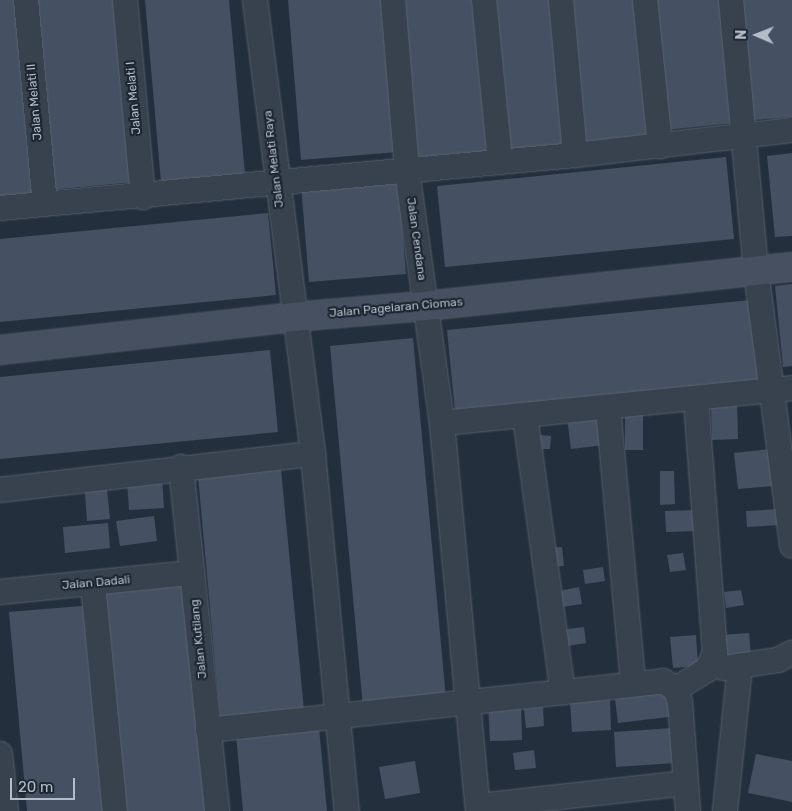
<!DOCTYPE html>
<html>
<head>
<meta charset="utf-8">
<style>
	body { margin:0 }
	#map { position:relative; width:792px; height:811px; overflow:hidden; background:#242f3e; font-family:Rubik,sans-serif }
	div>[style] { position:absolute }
	.building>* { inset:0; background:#455162 }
	.roads { filter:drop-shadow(0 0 1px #565f6c) drop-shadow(0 0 1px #565f6c) }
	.minor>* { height:24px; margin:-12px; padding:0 12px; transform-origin:12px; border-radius:12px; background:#38414e }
	.secondary>* { height:28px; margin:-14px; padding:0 14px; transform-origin:14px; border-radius:14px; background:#465061 }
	span { translate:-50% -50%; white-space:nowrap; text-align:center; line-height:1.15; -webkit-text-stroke:4.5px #1d2633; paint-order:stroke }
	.street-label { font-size:12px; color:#b4bcc9 }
	.north { position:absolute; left:732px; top:10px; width:50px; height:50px; -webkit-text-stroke:4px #1d2633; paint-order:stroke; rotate:271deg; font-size:14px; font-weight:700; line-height:20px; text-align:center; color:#b4bcc9 }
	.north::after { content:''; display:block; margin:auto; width:18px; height:22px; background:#b4bcc9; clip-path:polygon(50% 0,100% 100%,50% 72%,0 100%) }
	.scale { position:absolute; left:10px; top:778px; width:65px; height:22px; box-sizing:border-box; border:2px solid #b4bcc9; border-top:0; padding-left:6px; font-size:15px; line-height:18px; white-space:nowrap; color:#b4bcc9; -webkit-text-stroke:4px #1d2633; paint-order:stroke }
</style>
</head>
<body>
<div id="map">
	<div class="building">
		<div style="clip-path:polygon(0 0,21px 0,39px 194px,0 198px)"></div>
		<div style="clip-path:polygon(31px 0,116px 0,133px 182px,49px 190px)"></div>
		<div style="clip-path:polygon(145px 0,229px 0,245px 174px,161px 182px)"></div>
		<div style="clip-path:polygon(288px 0,386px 0,398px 152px,301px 160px)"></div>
		<div style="clip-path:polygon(398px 0,482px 0,496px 154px,412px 162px)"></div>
		<div style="clip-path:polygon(488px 0,557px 0,570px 147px,502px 153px)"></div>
		<div style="clip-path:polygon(568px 0,637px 0,649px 136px,581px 143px)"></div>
		<div style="clip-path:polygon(654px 0,723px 0,734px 123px,665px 130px)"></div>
		<div style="clip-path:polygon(742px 0,792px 0,792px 117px,753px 120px)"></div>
		<div style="clip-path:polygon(792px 153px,792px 236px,775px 237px,767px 156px)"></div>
		<div style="clip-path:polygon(726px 157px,734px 239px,445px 267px,437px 186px)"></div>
		<div style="clip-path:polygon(398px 177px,406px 274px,309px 282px,301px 185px)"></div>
		<div style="clip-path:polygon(268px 213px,276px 295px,0 322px,0 239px)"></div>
		<div style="clip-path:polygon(792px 284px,792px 366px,783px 367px,775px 286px)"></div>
		<div style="clip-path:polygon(751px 300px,759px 382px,455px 412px,447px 330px)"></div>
		<div style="clip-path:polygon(413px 338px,446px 699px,363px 707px,330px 346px)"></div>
		<div style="clip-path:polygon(270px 350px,278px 432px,0 459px,0 377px)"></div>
		<div style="clip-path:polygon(737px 404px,738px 439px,712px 440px,711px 405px)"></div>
		<div style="clip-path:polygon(625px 412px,643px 412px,643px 450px,625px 450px)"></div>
		<div style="clip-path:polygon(600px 414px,604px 445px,571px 449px,567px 418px)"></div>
		<div style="clip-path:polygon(540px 435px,551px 436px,550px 449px,539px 449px)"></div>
		<div style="clip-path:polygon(770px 449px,773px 486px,738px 489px,734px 453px)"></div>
		<div style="clip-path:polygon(281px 469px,304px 710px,220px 717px,198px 476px)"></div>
		<div style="clip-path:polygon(660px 471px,674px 471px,675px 504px,660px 505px)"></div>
		<div style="clip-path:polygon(106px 479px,110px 519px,87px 521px,84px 481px)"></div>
		<div style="clip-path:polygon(162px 479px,164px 508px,129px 510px,127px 481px)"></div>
		<div style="clip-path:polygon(778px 509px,779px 525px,747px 527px,746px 511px)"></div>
		<div style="clip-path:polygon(696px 510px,697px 531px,666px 532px,665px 511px)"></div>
		<div style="clip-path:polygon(154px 516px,157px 541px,120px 546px,116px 521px)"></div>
		<div style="clip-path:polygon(108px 523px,110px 548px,65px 553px,63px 527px)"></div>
		<div style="clip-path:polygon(562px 547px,564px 566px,549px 567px,547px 548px)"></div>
		<div style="clip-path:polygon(683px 553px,686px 570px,670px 572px,667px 555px)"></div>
		<div style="clip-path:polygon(603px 567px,605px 581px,585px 584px,583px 570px)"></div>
		<div style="clip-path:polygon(188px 581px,210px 811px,126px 811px,105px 589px)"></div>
		<div style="clip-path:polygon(579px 587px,582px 604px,562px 607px,559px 591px)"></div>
		<div style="clip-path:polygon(741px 590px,744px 605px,726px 608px,724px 592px)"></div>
		<div style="clip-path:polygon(93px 605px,112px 811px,27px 811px,9px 612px)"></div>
		<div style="clip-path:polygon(584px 627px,586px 643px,561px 647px,559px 630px)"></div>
		<div style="clip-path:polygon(749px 633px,751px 657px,724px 659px,722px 635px)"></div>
		<div style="clip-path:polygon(696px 635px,698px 666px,673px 668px,670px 637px)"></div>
		<div style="clip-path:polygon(673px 692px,676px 716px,618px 723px,615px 699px)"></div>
		<div style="clip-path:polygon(610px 700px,611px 730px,572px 732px,570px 702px)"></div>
		<div style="clip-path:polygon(521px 702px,522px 740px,490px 741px,488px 703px)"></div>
		<div style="clip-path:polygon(543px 707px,544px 726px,526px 728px,524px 709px)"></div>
		<div style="clip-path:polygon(319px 728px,327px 811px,243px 811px,236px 735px)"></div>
		<div style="clip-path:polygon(672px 728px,675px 763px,616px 767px,614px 732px)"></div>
		<div style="clip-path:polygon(534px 750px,536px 768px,515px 770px,513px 753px)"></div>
		<div style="clip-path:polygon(756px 754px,792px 761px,792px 802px,748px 793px)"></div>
		<div style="clip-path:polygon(415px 761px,420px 793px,385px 799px,379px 767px)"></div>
	</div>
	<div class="roads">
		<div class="minor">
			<div style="left:26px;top:0;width:204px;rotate:84.7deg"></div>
			<div style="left:125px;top:0;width:198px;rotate:84.8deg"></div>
			<div style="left:255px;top:0;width:458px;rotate:82.7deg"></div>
			<div style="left:313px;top:454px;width:359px;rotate:84.6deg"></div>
			<div style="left:393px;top:0;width:172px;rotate:85.3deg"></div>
			<div style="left:407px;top:171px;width:254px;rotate:82.1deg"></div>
			<div style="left:442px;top:423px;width:390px;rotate:84.7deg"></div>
			<div style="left:484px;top:0;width:162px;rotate:84.3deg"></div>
			<div style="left:561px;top:0;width:156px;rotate:84.8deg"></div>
			<div style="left:645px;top:0;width:147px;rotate:84.1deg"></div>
			<div style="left:731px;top:0;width:272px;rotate:84.7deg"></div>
			<div style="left:756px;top:271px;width:277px;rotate:82.5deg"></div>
			<div style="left:0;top:208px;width:577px;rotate:-5.27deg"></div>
			<div style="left:575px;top:155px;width:218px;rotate:-6.6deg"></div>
			<div style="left:608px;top:407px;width:276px;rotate:84.8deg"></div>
			<div style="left:525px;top:416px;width:279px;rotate:82.2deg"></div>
			<div style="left:442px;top:423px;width:352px;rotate:-5.7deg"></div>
			<div style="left:181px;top:467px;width:346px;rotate:84deg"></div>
			<div style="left:0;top:490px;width:315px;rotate:-6.6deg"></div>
			<div style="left:93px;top:584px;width:228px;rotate:84.5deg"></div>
			<div style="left:0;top:592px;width:193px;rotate:-5.7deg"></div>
			<div style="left:724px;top:668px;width:55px;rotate:-8.4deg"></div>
			<div style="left:778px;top:660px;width:16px;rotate:-27deg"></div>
			<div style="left:676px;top:689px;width:36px;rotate:-32deg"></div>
			<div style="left:707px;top:670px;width:19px;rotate:-65deg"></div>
			<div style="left:715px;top:653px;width:256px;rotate:-94.3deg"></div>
			<div style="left:208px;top:730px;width:458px;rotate:-6.1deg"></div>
			<div style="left:663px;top:681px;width:15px;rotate:32deg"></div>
			<div style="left:676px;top:689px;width:14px;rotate:73deg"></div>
			<div style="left:680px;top:702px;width:109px;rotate:85.8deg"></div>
			<div style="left:0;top:754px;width:57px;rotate:84deg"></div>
			<div style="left:478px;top:806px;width:209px;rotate:-6.3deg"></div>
			<div style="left:725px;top:811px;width:146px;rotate:-84.1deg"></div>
		</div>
		<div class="secondary">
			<div style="left:0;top:350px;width:295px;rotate:-6.4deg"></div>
			<div style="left:293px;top:317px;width:132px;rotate:-4.8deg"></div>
			<div style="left:425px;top:306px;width:369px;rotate:-6.1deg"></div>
		</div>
	</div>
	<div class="street-label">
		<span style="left:134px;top:98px;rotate:-95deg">Jalan Melati I</span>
		<span style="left:35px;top:102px;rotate:-95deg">Jalan Melati II</span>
		<span style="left:274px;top:159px;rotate:-97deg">Jalan Melati Raya</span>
		<span style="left:416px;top:239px;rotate:82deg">Jalan Cendana</span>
		<span style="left:396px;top:308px;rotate:-5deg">Jalan Pagelaran Ciomas</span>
		<span style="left:96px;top:583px;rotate:-5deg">Jalan Dadali</span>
		<span style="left:199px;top:639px;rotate:-96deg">Jalan Kutilang</span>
	</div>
	<div class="north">N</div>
	<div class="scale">20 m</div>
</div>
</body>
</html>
